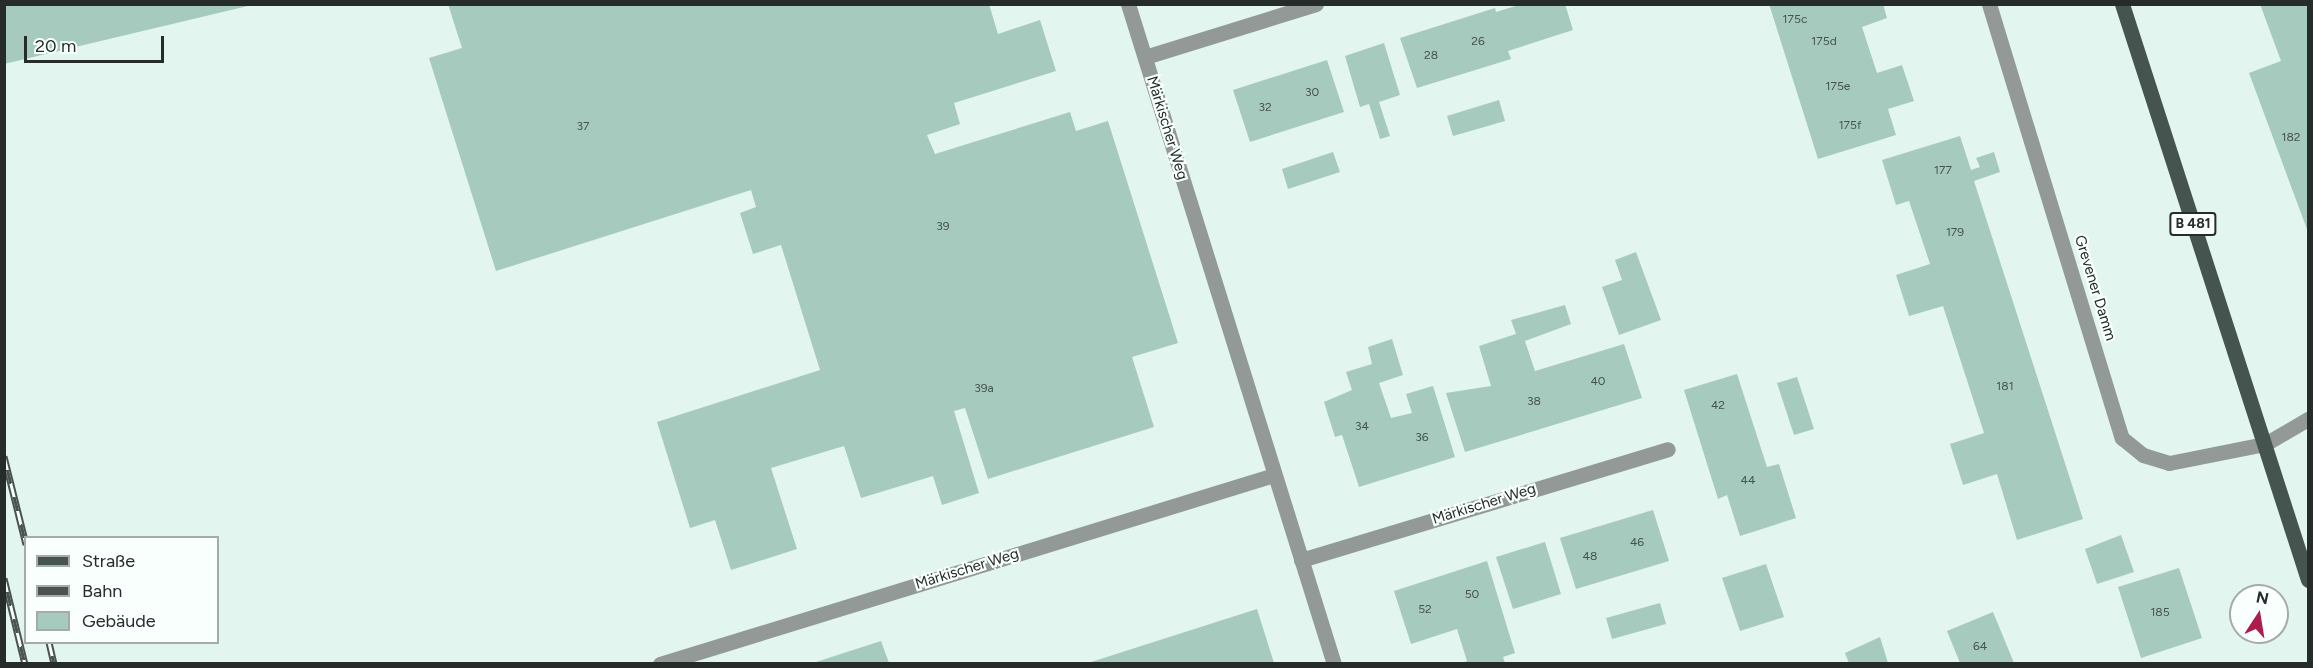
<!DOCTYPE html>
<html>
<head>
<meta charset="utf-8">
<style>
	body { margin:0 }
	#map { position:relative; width:2313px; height:668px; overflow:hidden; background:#e2f5ee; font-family:Figtree,sans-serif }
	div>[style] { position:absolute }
	.building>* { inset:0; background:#a6cabe }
	.lane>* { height:15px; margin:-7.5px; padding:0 7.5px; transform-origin:7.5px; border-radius:7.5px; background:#929997 }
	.street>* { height:15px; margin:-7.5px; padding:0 7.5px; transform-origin:7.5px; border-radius:7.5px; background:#929997 }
	.primary>* { height:15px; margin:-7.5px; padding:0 7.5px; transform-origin:7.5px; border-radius:7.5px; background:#46544f }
	.rail>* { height:7px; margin-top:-3.5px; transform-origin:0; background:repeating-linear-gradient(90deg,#f8fffc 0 14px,#4a534f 0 28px); box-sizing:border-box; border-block:2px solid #4a534f }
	span { translate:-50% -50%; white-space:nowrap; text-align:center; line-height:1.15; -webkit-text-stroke:4.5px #f8fffc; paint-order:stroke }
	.number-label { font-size:12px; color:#45544e }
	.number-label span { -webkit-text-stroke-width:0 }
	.shield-label span { padding:2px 4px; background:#f8fffc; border:2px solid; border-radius:4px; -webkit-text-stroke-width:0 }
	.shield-label { font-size:14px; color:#252c29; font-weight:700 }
	.street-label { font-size:15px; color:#252c29 }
	.frame { position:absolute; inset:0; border:6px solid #252c29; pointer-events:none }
	.legend { position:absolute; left:24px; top:536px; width:195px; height:108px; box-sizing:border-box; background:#f8fffc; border:2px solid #a4aba8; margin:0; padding:8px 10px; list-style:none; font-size:18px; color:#252c29 }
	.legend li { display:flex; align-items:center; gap:12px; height:30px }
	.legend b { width:30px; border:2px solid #a4aba8 }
	.north { position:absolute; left:2229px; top:584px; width:60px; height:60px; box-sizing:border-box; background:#f8fffc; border:2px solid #a4aba8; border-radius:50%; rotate:12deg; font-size:16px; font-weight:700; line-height:24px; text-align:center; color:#252c29 }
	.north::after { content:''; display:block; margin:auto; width:21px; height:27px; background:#ae1c4d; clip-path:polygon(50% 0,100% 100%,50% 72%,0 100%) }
	.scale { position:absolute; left:24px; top:36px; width:140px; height:27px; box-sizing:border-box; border:3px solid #252c29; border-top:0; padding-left:8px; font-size:18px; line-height:21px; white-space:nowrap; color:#252c29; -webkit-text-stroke:4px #f8fffc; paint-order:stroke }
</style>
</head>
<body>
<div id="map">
	<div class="building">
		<div style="clip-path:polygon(4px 4px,251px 4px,252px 5px,4px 64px)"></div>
		<div style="clip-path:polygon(448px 4px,989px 4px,998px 34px,1040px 20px,1056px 71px,954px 103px,960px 124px,927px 135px,935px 154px,1070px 112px,1076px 131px,1108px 121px,1178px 343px,1132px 357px,1154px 427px,988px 479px,965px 408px,954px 411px,979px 493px,942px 505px,933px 476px,861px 498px,844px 446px,771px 468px,797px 549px,731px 570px,715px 520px,690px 528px,657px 422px,820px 370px,781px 245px,753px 254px,740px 213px,756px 207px,751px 190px,496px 271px,429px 58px,462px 48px)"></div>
		<div style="clip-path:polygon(1522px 4px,1565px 4px,1573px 30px,1508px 51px,1511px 59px,1417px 88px,1400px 38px,1495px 8px,1496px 12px)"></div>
		<div style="clip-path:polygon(1769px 4px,1883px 4px,1887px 18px,1862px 27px,1877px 73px,1902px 65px,1914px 101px,1888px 109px,1896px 135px,1818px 159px)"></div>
		<div style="clip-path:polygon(2260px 4px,2308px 4px,2308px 232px,2249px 73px,2281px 61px)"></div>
		<div style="clip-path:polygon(1384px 43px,1400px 95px,1379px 102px,1390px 136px,1380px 139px,1369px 104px,1360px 107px,1345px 56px)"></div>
		<div style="clip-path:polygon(1327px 60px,1344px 112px,1250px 142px,1233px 90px)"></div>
		<div style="clip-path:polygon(1499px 100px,1505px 121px,1453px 136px,1447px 116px)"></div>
		<div style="clip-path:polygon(1960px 136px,1971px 170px,1980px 167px,1976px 158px,1994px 152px,2000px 172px,1974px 181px,2083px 519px,2017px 540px,1997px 474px,1963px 485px,1950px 444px,1984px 433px,1943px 306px,1909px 316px,1896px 275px,1930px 264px,1909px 201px,1896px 205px,1882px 160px)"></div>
		<div style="clip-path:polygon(1333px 152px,1340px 172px,1288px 189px,1282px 169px)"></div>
		<div style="clip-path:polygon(1636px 252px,1661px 320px,1619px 335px,1602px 287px,1622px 280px,1615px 260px)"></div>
		<div style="clip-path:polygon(1565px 305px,1571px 324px,1525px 341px,1535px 371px,1624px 344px,1642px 398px,1465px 452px,1446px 393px,1491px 386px,1479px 346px,1516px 334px,1511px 320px)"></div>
		<div style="clip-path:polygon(1392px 339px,1403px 375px,1379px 383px,1391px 418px,1412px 413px,1406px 394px,1433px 386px,1455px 457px,1359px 487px,1342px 435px,1335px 437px,1324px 402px,1352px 390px,1346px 372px,1372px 364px,1368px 347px)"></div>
		<div style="clip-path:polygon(1737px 374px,1767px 467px,1779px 464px,1796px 518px,1740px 536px,1727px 495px,1718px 499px,1684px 390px)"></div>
		<div style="clip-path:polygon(1797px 377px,1814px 429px,1794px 435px,1777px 383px)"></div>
		<div style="clip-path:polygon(1653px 510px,1669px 561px,1576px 589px,1560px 538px)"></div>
		<div style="clip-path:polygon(2121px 535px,2134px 572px,2097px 584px,2085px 549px)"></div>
		<div style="clip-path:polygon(1545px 542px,1561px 594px,1513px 609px,1496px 557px)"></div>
		<div style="clip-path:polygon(1487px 561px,1515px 653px,1503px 657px,1505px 663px,1462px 663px,1467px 661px,1457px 629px,1411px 644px,1394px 591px)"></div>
		<div style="clip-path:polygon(1766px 564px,1784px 617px,1740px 631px,1722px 578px)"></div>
		<div style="clip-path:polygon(2179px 568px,2202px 638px,2141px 658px,2118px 587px)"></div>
		<div style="clip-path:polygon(1660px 603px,1666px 624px,1612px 639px,1606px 618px)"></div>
		<div style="clip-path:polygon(1257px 609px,1274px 663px,1088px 663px)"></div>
		<div style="clip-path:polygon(1993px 612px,2014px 663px,1960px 663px,1947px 631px)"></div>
		<div style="clip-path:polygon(1880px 637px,1888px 663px,1849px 663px,1845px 653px)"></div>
		<div style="clip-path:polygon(881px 641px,889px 663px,813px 663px)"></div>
	</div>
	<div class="lane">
		<div style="left:2265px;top:444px;width:50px;rotate:-30.2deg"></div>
	</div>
	<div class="street">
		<div style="left:1128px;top:4px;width:691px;rotate:72.67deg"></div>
		<div style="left:1989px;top:4px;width:454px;rotate:73deg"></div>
		<div style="left:2122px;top:438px;width:27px;rotate:39deg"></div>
		<div style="left:2143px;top:455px;width:27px;rotate:17deg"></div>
		<div style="left:2169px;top:463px;width:98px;rotate:-11.2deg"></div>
		<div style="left:1145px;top:57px;width:179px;rotate:-17.2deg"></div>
		<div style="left:1301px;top:560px;width:383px;rotate:-16.8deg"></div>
		<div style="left:660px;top:664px;width:642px;rotate:-17.11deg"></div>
	</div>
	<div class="primary">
		<div style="left:2122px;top:4px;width:605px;rotate:72.1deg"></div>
	</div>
	<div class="rail">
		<div style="left:4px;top:456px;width:91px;rotate:76deg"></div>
		<div style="left:4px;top:578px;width:89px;rotate:76.3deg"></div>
		<div style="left:49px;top:642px;width:23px;rotate:77deg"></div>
	</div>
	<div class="number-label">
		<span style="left:1795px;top:20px">175c</span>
		<span style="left:1478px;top:42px">26</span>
		<span style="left:1824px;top:42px">175d</span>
		<span style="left:1431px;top:56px">28</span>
		<span style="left:1838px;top:87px">175e</span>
		<span style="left:1312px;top:93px">30</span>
		<span style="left:1265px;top:108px">32</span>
		<span style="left:1850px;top:126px">175f</span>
		<span style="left:583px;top:127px">37</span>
		<span style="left:2291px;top:138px">182</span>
		<span style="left:1943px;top:171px">177</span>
		<span style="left:943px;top:227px">39</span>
		<span style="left:1955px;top:233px">179</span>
		<span style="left:1598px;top:382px">40</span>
		<span style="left:2005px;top:387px">181</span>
		<span style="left:984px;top:389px">39a</span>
		<span style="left:1534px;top:402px">38</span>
		<span style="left:1718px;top:406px">42</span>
		<span style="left:1362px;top:427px">34</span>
		<span style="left:1422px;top:438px">36</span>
		<span style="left:1748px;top:481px">44</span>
		<span style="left:1637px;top:543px">46</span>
		<span style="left:1590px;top:557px">48</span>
		<span style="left:1472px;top:595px">50</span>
		<span style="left:1425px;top:610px">52</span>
		<span style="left:2160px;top:613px">185</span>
		<span style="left:1980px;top:647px">64</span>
	</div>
	<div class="shield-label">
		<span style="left:2193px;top:224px">B 481</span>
	</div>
	<div class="street-label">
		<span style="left:1167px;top:128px;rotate:73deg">Märkischer Weg</span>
		<span style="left:2095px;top:288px;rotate:73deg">Grevener Damm</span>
		<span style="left:1484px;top:504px;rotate:-17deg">Märkischer Weg</span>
		<span style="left:967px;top:569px;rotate:-17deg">Märkischer Weg</span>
	</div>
	<div class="frame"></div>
	<ul class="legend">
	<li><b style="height:8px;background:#46544f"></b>Straße</li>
	<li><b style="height:8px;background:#4a534f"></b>Bahn</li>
	<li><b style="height:16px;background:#a6cabe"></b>Gebäude</li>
	</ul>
	<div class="north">N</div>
	<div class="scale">20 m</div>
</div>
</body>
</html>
